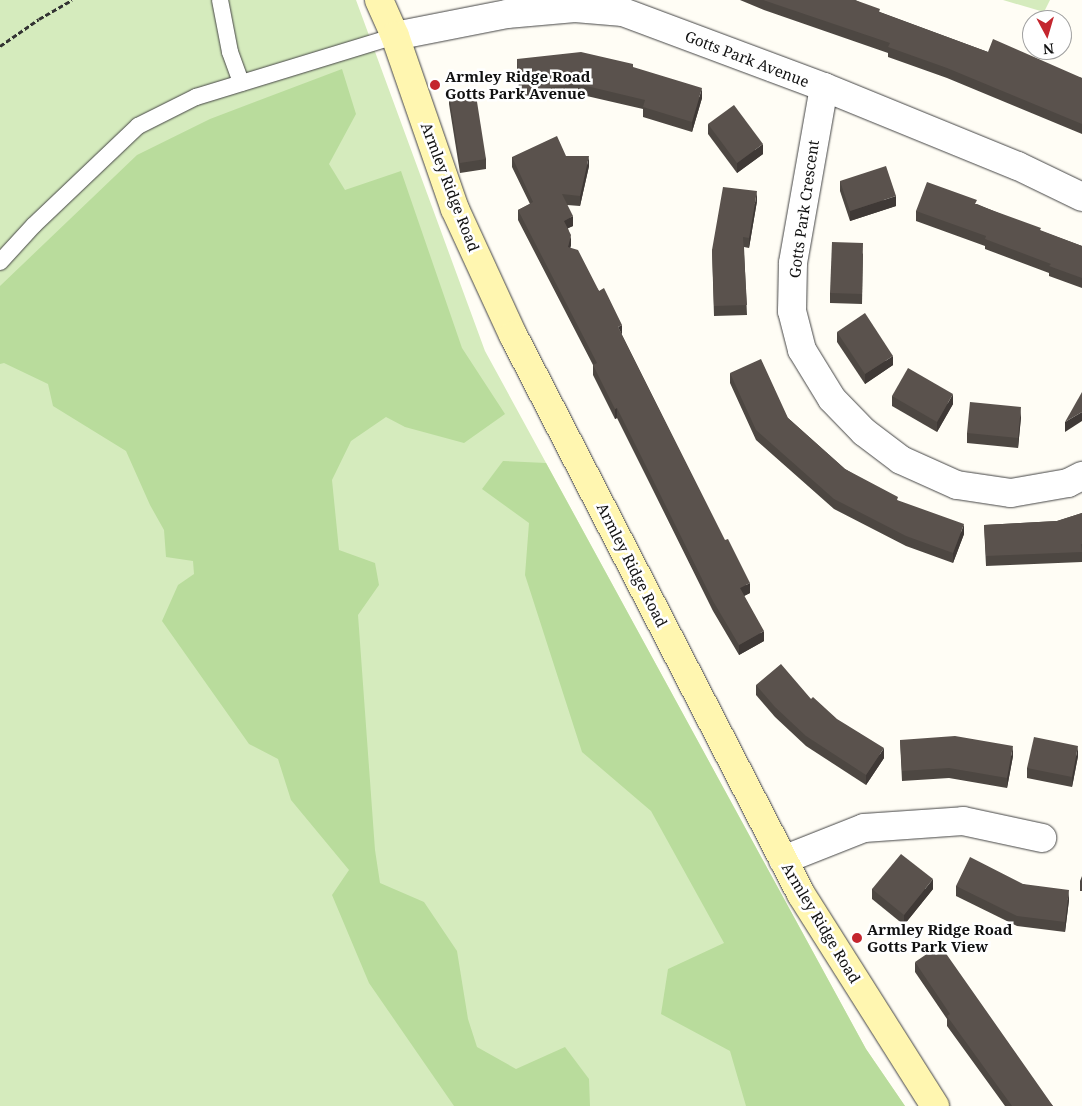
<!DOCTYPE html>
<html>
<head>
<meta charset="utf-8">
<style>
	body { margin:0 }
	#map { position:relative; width:1082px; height:1106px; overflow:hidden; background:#fffdf5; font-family:"Noto Serif",serif }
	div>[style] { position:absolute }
	.green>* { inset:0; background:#d5ebbd }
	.forest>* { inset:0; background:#b9dc9c }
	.path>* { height:3px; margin-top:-1.5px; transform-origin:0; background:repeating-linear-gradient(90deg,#333 0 5px,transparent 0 7.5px) }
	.roads { filter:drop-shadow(0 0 1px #444) drop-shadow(0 0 1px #444) }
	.lane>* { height:16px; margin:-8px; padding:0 8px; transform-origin:8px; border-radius:8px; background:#fff }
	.street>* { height:28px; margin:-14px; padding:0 14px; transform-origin:14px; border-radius:14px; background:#fff }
	.secondary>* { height:28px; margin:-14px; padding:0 14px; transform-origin:14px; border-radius:14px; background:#fff6b0 }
	.wall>* { inset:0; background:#4d4742 }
	.shaded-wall>* { inset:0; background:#3f3936 }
	.building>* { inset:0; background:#5a524d }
	.dots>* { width:14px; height:14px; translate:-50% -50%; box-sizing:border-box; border:2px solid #fff; border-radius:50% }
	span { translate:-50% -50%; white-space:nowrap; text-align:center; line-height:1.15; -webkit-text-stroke:5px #fff; paint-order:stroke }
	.street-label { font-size:15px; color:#111 }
	.poi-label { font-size:15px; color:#111; font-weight:700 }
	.left { translate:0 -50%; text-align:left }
	.north { position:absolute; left:1022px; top:10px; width:50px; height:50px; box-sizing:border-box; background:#fff; border:1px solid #a0a0a0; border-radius:50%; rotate:174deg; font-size:14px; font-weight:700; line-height:20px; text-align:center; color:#111 }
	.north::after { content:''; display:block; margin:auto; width:18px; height:22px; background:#c4262e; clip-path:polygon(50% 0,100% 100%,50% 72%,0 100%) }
</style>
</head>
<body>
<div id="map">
	<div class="green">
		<div style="clip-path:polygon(0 0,356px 0,485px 351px,866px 1049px,905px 1106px,0 1106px)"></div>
		<div style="clip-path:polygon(1003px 0,1050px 0,1044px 12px)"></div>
	</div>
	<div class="forest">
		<div style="clip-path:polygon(342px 69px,356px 114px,329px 164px,345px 190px,401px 171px,462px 348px,505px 414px,464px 443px,405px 427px,386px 417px,351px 441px,332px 480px,339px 550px,375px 563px,379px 585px,358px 615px,375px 850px,380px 883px,424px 902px,457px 951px,468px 1019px,477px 1047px,516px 1069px,565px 1047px,589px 1079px,590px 1106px,454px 1106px,369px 983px,332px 895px,349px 870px,291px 800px,278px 759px,249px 744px,162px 621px,178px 585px,194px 574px,193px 561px,166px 557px,164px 530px,150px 505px,126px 451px,53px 406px,48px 384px,4px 363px,0 364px,0 286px,137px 155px,210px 119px)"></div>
		<div style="clip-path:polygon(503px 461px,546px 463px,866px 1049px,905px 1106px,746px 1106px,730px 1051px,661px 1014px,668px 969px,724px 943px,651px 811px,582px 752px,525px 575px,529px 523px,482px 489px)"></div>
	</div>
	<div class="path">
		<div style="left:0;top:46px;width:47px;rotate:-34.7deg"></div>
		<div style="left:39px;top:19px;width:38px;rotate:-30deg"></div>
	</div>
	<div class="roads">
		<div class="lane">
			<div style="left:220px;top:0;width:53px;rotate:79.1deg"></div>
			<div style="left:230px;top:52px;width:33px;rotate:70deg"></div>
			<div style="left:0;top:262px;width:50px;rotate:-47.4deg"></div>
			<div style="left:34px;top:225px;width:144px;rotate:-43.6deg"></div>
			<div style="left:138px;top:126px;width:65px;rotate:-26.6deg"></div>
			<div style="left:196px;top:97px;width:208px;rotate:-17deg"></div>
		</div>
		<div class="street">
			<div style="left:395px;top:36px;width:114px;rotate:-11.1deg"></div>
			<div style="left:507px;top:14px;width:68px;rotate:-5deg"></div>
			<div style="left:575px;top:8px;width:48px;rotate:4.8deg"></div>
			<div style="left:623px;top:12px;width:215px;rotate:20.5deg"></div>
			<div style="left:824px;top:87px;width:209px;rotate:22.2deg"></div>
			<div style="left:1018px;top:166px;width:71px;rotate:25.8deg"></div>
			<div style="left:824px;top:87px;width:179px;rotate:100deg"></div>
			<div style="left:793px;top:263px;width:48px;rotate:91.2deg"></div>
			<div style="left:792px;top:311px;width:40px;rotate:75.6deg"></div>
			<div style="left:802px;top:350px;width:57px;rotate:58.5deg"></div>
			<div style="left:832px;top:399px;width:46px;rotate:45.9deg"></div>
			<div style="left:864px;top:432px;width:46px;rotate:37.1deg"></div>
			<div style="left:901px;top:460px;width:61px;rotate:24.1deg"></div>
			<div style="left:957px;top:485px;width:55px;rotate:8.4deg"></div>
			<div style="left:1011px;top:493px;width:58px;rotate:-10deg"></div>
			<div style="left:1068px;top:483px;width:16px;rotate:-27deg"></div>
			<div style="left:783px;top:860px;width:87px;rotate:-21.6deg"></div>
			<div style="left:864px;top:828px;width:99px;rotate:-4deg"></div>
			<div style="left:963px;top:821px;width:81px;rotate:12.1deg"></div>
		</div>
		<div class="secondary">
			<div style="left:379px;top:0;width:39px;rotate:66deg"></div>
			<div style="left:395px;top:36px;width:183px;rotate:70.9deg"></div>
			<div style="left:455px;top:209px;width:139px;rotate:65.3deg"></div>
			<div style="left:513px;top:335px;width:629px;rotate:62.74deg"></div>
			<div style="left:801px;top:894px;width:251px;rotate:57.7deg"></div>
		</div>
	</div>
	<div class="wall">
		<div style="clip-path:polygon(740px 0,855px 0,880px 12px,988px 52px,1082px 78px,1082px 134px,947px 78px,888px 57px,888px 53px,764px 10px)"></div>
		<div style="clip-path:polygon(517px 59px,633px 68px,702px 98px,692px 132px,643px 117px,643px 109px,578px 94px,520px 100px,517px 69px)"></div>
		<div style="clip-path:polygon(449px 94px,486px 159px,486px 169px,460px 173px,449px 104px)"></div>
		<div style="clip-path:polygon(708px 124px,763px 154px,737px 173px,708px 134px)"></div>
		<div style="clip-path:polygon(566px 156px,589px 166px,580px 206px,567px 205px,573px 226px,568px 228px,571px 245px,570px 248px,599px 291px,622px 335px,750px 593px,744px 596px,764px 641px,739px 655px,713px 611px,650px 484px,617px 418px,615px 419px,593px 375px,593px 365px,518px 220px,518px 210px,530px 204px,512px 167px,512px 157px)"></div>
		<div style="clip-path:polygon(840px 181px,896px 206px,850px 221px,840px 191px)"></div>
		<div style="clip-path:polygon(757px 201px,749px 248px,744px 247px,747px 315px,714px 316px,712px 250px)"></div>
		<div style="clip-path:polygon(977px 204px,1041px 231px,1082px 246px,1082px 288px,1049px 276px,1049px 273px,985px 249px,985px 246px,916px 221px,916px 211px)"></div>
		<div style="clip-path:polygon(863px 253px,862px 304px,830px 303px,830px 293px)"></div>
		<div style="clip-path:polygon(837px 332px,893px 365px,865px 384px,837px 342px)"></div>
		<div style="clip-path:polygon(730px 373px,788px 418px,845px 469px,898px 501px,964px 534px,953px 563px,906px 546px,834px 509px,756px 440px,730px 383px)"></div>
		<div style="clip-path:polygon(892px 396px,953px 404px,937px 432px,892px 406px)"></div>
		<div style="clip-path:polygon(1021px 417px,1018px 448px,967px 443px,967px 433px)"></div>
		<div style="clip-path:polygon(1082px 513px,1082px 562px,986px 566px,984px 525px,1057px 521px)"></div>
		<div style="clip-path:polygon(756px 685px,811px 699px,884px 758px,866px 785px,806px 746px,775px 717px,756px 695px)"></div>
		<div style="clip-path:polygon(900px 740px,1013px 756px,1007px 788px,949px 778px,902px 781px)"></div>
		<div style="clip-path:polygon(1078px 756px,1072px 787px,1027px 778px,1027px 768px)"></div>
		<div style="clip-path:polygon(1082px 876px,1082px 891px,1080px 891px,1080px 881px)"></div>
		<div style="clip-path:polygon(1023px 884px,1069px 900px,1065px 932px,1017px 926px,956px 896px,956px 886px)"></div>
		<div style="clip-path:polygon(872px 889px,933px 889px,904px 925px,872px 899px)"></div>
		<div style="clip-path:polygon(915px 962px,1053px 1106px,1005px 1106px,947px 1026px,947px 1019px,915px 972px)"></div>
	</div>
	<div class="shaded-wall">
		<div style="clip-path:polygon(702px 88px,702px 98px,692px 132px,692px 122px)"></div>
		<div style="clip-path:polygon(763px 144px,763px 154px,737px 173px,737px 163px)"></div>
		<div style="clip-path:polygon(589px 156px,589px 166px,580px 206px,580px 196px)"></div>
		<div style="clip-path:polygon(757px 191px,757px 201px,749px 248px,749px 238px)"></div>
		<div style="clip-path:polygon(896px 196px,896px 206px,850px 221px,850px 211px)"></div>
		<div style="clip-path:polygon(573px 216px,573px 226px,564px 230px,564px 221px)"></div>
		<div style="clip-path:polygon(571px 235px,571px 245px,568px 257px,568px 247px)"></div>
		<div style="clip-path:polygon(622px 325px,622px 335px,618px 327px)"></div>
		<div style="clip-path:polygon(893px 356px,893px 365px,865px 384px,865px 374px)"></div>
		<div style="clip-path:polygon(953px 394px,953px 404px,937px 432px,937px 422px)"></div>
		<div style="clip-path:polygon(1021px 407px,1021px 417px,1018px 448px,1018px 438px)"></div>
		<div style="clip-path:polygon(617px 408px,617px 418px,615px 419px,615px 409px)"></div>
		<div style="clip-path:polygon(1082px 412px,1082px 421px,1065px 432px,1065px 422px)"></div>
		<div style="clip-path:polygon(964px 524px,964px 534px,953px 563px,953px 553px)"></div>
		<div style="clip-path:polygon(750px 583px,750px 593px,740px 598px,740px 588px)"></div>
		<div style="clip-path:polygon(764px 631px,764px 641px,739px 655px,739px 645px)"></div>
		<div style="clip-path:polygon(1013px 746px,1013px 756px,1007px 788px,1007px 778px)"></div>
		<div style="clip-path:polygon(1078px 746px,1078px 756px,1072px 787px,1072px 777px)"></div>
		<div style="clip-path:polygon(884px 748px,884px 758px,866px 785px,866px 775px)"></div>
		<div style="clip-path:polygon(933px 879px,933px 889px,904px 925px,904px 915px)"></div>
		<div style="clip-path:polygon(1069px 890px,1069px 900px,1065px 932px,1065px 922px)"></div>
	</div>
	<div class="building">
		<div style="clip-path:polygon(763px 0,855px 0,880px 9px,879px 12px,988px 52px,993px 39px,1082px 78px,1082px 124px,947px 68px,888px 47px,890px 43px)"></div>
		<div style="clip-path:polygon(581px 52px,633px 64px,633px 67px,702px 88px,692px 122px,643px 107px,645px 100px,578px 84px,520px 91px,517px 59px)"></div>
		<div style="clip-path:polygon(475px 89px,486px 159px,460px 163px,449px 94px)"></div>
		<div style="clip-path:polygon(734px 105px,763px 144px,737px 163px,708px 124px)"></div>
		<div style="clip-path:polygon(557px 136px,566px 156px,589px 156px,580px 196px,562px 194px,573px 216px,564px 221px,571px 235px,568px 247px,578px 250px,599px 291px,604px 288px,622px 325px,618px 327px,725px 540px,728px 539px,750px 583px,740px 588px,764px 631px,739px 645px,713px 601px,650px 474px,617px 408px,615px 409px,593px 365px,597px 363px,518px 210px,533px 202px,512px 157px)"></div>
		<div style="clip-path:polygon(886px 166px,896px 196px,850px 211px,840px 181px)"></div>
		<div style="clip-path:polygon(927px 182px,977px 200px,975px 204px,1041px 228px,1040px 230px,1082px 246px,1082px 278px,1049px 266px,1051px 264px,985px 239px,986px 236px,916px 211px)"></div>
		<div style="clip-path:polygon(723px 187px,757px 191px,749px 238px,743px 237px,747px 305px,714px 306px,712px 250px)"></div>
		<div style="clip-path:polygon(832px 242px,863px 243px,862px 294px,830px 293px)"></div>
		<div style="clip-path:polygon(865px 313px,893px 356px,865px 374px,837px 332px)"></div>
		<div style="clip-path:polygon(761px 359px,788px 418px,845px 469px,898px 497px,897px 500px,964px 524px,953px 553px,906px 536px,834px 499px,756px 430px,730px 373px)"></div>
		<div style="clip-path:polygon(908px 368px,953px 394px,937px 422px,892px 396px)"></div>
		<div style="clip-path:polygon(1082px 392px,1082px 412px,1065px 422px)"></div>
		<div style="clip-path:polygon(970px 402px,1021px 407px,1018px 438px,967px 433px)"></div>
		<div style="clip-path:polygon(1082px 513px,1082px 544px,1081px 544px,1082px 552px,986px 556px,984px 525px,1057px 521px)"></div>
		<div style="clip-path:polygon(781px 664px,811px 699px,813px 697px,837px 719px,884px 748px,866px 775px,806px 736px,775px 707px,756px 685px)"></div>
		<div style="clip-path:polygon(955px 736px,1013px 746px,1007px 778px,949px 768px,902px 771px,900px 740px)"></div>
		<div style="clip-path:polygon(1034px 737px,1078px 746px,1072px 777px,1027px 768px)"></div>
		<div style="clip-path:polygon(901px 854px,933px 879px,904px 915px,872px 889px)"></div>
		<div style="clip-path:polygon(970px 857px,1023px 884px,1069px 890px,1065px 922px,1017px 916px,956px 886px)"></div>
		<div style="clip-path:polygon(940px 945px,1053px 1106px,1012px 1106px,947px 1016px,950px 1014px,915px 962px)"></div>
	</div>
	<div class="dots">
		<div style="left:435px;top:85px;background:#c4262e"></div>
		<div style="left:857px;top:938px;background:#c4262e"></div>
	</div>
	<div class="street-label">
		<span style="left:747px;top:59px;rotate:21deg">Gotts Park Avenue</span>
		<span style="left:450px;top:187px;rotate:69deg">Armley Ridge Road</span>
		<span style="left:804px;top:209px;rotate:-82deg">Gotts Park Crescent</span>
		<span style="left:632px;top:565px;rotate:63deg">Armley Ridge Road</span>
		<span style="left:821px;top:923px;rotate:59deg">Armley Ridge Road</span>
	</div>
	<div class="poi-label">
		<span class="left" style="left:445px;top:85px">Armley Ridge Road<br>Gotts Park Avenue</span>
		<span class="left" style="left:867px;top:938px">Armley Ridge Road<br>Gotts Park View</span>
	</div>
	<div class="north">N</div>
</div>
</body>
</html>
